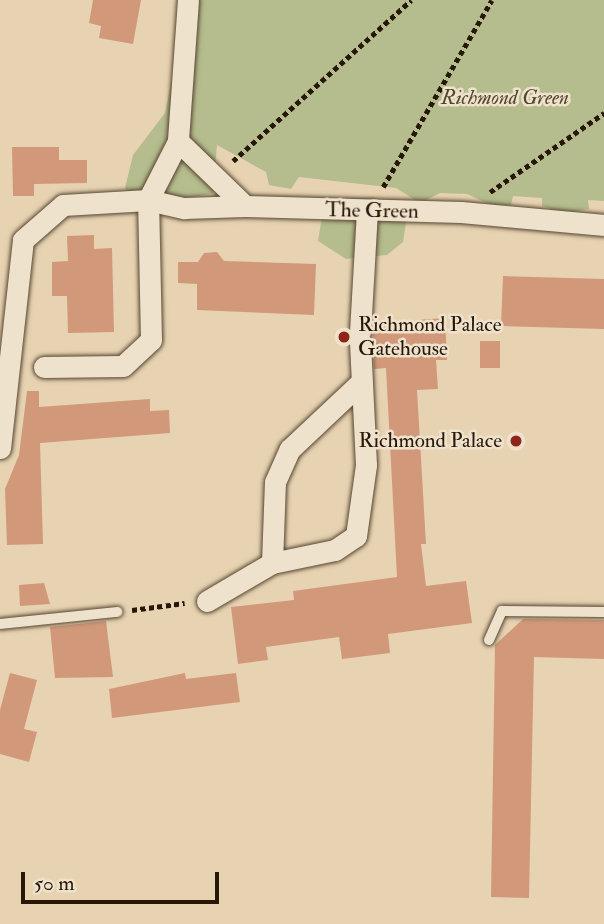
<!DOCTYPE html>
<html>
<head>
<meta charset="utf-8">
<style>
	body { margin:0 }
	#map { position:relative; width:604px; height:924px; overflow:hidden; background:#e7d3b2; font-family:"IM FELL Double Pica",serif }
	div>[style] { position:absolute }
	.green>* { inset:0; background:#b5bc8d }
	.building>* { inset:0; background:#d1987a }
	.path>* { height:4.5px; margin-top:-2.25px; transform-origin:0; background:repeating-linear-gradient(90deg,#261706 0 5px,transparent 0 8.5px) }
	.roads { filter:drop-shadow(0 0 2px #564631) drop-shadow(0 0 2px #564631) }
	.service>* { height:10px; margin:-5px; padding:0 5px; transform-origin:5px; border-radius:5px; background:#efe2cd }
	.minor>* { height:21px; margin:-10.5px; padding:0 10.5px; transform-origin:10.5px; border-radius:10.5px; background:#efe2cd }
	.dots>* { width:19px; height:19px; translate:-50% -50%; box-sizing:border-box; border:4px solid #efe2cd; border-radius:50% }
	span { translate:-50% -50%; white-space:nowrap; text-align:center; line-height:1.15; -webkit-text-stroke:5px #efe2cd; paint-order:stroke }
	.park-label { font-size:21px; color:#51492e; font-style:italic }
	.street-label { font-size:21px; color:#261706 }
	.poi-label { font-size:21px; color:#261706 }
	.left { translate:0 -50%; text-align:left }
	.right { translate:-100% -50%; text-align:right }
	.scale { position:absolute; left:21px; top:872px; width:198px; height:32px; box-sizing:border-box; border:4px solid #261706; border-top:0; padding-left:9px; font-size:21px; line-height:24px; white-space:nowrap; color:#261706; -webkit-text-stroke:5px #efe2cd; paint-order:stroke }
</style>
</head>
<body>
<div id="map">
	<div class="green">
		<div style="clip-path:polygon(188px 0,604px 0,604px 201px,588px 200px,589px 209px,566px 213px,542px 206px,542px 198px,513px 196px,511px 205px,493px 206px,467px 194px,440px 193px,420px 203px,396px 188px,299px 177px,291px 189px,269px 185px,266px 172px,217px 145px,213px 193px,142px 208px,125px 188px,133px 155px,165px 113px)"></div>
		<div style="clip-path:polygon(374px 197px,407px 216px,403px 242px,387px 255px,346px 259px,318px 241px,322px 217px,337px 199px)"></div>
	</div>
	<div class="building">
		<div style="clip-path:polygon(93px 0,141px 0,133px 44px,99px 38px,101px 26px,89px 23px)"></div>
		<div style="clip-path:polygon(12px 147px,59px 147px,59px 160px,87px 160px,87px 183px,34px 184px,34px 196px,13px 196px)"></div>
		<div style="clip-path:polygon(94px 235px,94px 249px,112px 248px,114px 332px,68px 333px,67px 296px,52px 296px,52px 262px,68px 261px,67px 236px)"></div>
		<div style="clip-path:polygon(217px 252px,224px 261px,316px 264px,314px 315px,197px 310px,197px 284px,178px 283px,178px 262px,198px 262px,204px 253px)"></div>
		<div style="clip-path:polygon(503px 276px,604px 279px,604px 329px,501px 326px)"></div>
		<div style="clip-path:polygon(445px 318px,447px 360px,436px 360px,438px 389px,417px 390px,426px 544px,421px 544px,426px 586px,466px 581px,472px 623px,388px 634px,390px 653px,342px 659px,339px 637px,266px 647px,268px 660px,238px 664px,231px 607px,294px 600px,293px 591px,397px 577px,386px 368px,374px 369px,373px 326px,417px 328px,417px 320px)"></div>
		<div style="clip-path:polygon(480px 341px,500px 341px,500px 368px,480px 368px)"></div>
		<div style="clip-path:polygon(27px 391px,39px 391px,39px 407px,150px 399px,150px 411px,169px 410px,170px 433px,40px 443px,43px 544px,7px 545px,5px 489px,19px 455px)"></div>
		<div style="clip-path:polygon(44px 583px,50px 604px,20px 606px,19px 585px)"></div>
		<div style="clip-path:polygon(523px 619px,604px 620px,604px 659px,534px 657px,529px 898px,491px 897px,495px 645px)"></div>
		<div style="clip-path:polygon(106px 621px,113px 677px,55px 678px,50px 627px)"></div>
		<div style="clip-path:polygon(10px 673px,37px 680px,24px 729px,37px 732px,29px 762px,0 754px,0 710px)"></div>
		<div style="clip-path:polygon(185px 673px,186px 679px,236px 673px,240px 702px,112px 718px,109px 689px)"></div>
	</div>
	<div class="path">
		<div style="left:233px;top:161px;width:240px;rotate:-42.1deg"></div>
		<div style="left:383px;top:187px;width:216px;rotate:-59.8deg"></div>
		<div style="left:490px;top:192px;width:139px;rotate:-34.7deg"></div>
		<div style="left:132px;top:610px;width:53px;rotate:-7.5deg"></div>
	</div>
	<div class="roads">
		<div class="service">
			<div style="left:0;top:624px;width:118px;rotate:-5.9deg"></div>
			<div style="left:489px;top:640px;width:32px;rotate:-66deg"></div>
			<div style="left:502px;top:611px;width:102px;rotate:0.6deg"></div>
		</div>
		<div class="minor">
			<div style="left:188px;top:0;width:141px;rotate:94.1deg"></div>
			<div style="left:178px;top:141px;width:93px;rotate:44.1deg"></div>
			<div style="left:245px;top:206px;width:216px;rotate:1.6deg"></div>
			<div style="left:461px;top:212px;width:144px;rotate:5.2deg"></div>
			<div style="left:360px;top:332px;width:120px;rotate:-86.7deg"></div>
			<div style="left:44px;top:367px;width:79px;rotate:-0.7deg"></div>
			<div style="left:123px;top:366px;width:38px;rotate:-43deg"></div>
			<div style="left:151px;top:340px;width:140px;rotate:-91.2deg"></div>
			<div style="left:148px;top:200px;width:37px;rotate:13deg"></div>
			<div style="left:184px;top:208px;width:61px;rotate:-1.9deg"></div>
			<div style="left:0;top:448px;width:209px;rotate:-83.7deg"></div>
			<div style="left:23px;top:240px;width:53px;rotate:-41.2deg"></div>
			<div style="left:63px;top:205px;width:85px;rotate:-3.4deg"></div>
			<div style="left:148px;top:200px;width:66px;rotate:-63deg"></div>
			<div style="left:272px;top:563px;width:64px;rotate:-11.7deg"></div>
			<div style="left:335px;top:550px;width:25px;rotate:-34deg"></div>
			<div style="left:356px;top:536px;width:72px;rotate:-82deg"></div>
			<div style="left:366px;top:465px;width:122px;rotate:-92.8deg"></div>
			<div style="left:207px;top:601px;width:75px;rotate:-30.3deg"></div>
			<div style="left:272px;top:563px;width:81px;rotate:-87.9deg"></div>
			<div style="left:275px;top:482px;width:36px;rotate:-66deg"></div>
			<div style="left:290px;top:449px;width:98px;rotate:-43.3deg"></div>
		</div>
	</div>
	<div class="dots">
		<div style="left:344px;top:337px;background:#8f2418"></div>
		<div style="left:516px;top:441px;background:#8f2418"></div>
	</div>
	<div class="park-label">
		<span style="left:505px;top:98px">Richmond Green</span>
	</div>
	<div class="street-label">
		<span style="left:372px;top:211px;rotate:1deg">The Green</span>
	</div>
	<div class="poi-label">
		<span class="left" style="left:358px;top:337px">Richmond Palace<br>Gatehouse</span>
		<span class="right" style="left:502px;top:441px">Richmond Palace</span>
	</div>
	<div class="scale">50 m</div>
</div>
</body>
</html>
